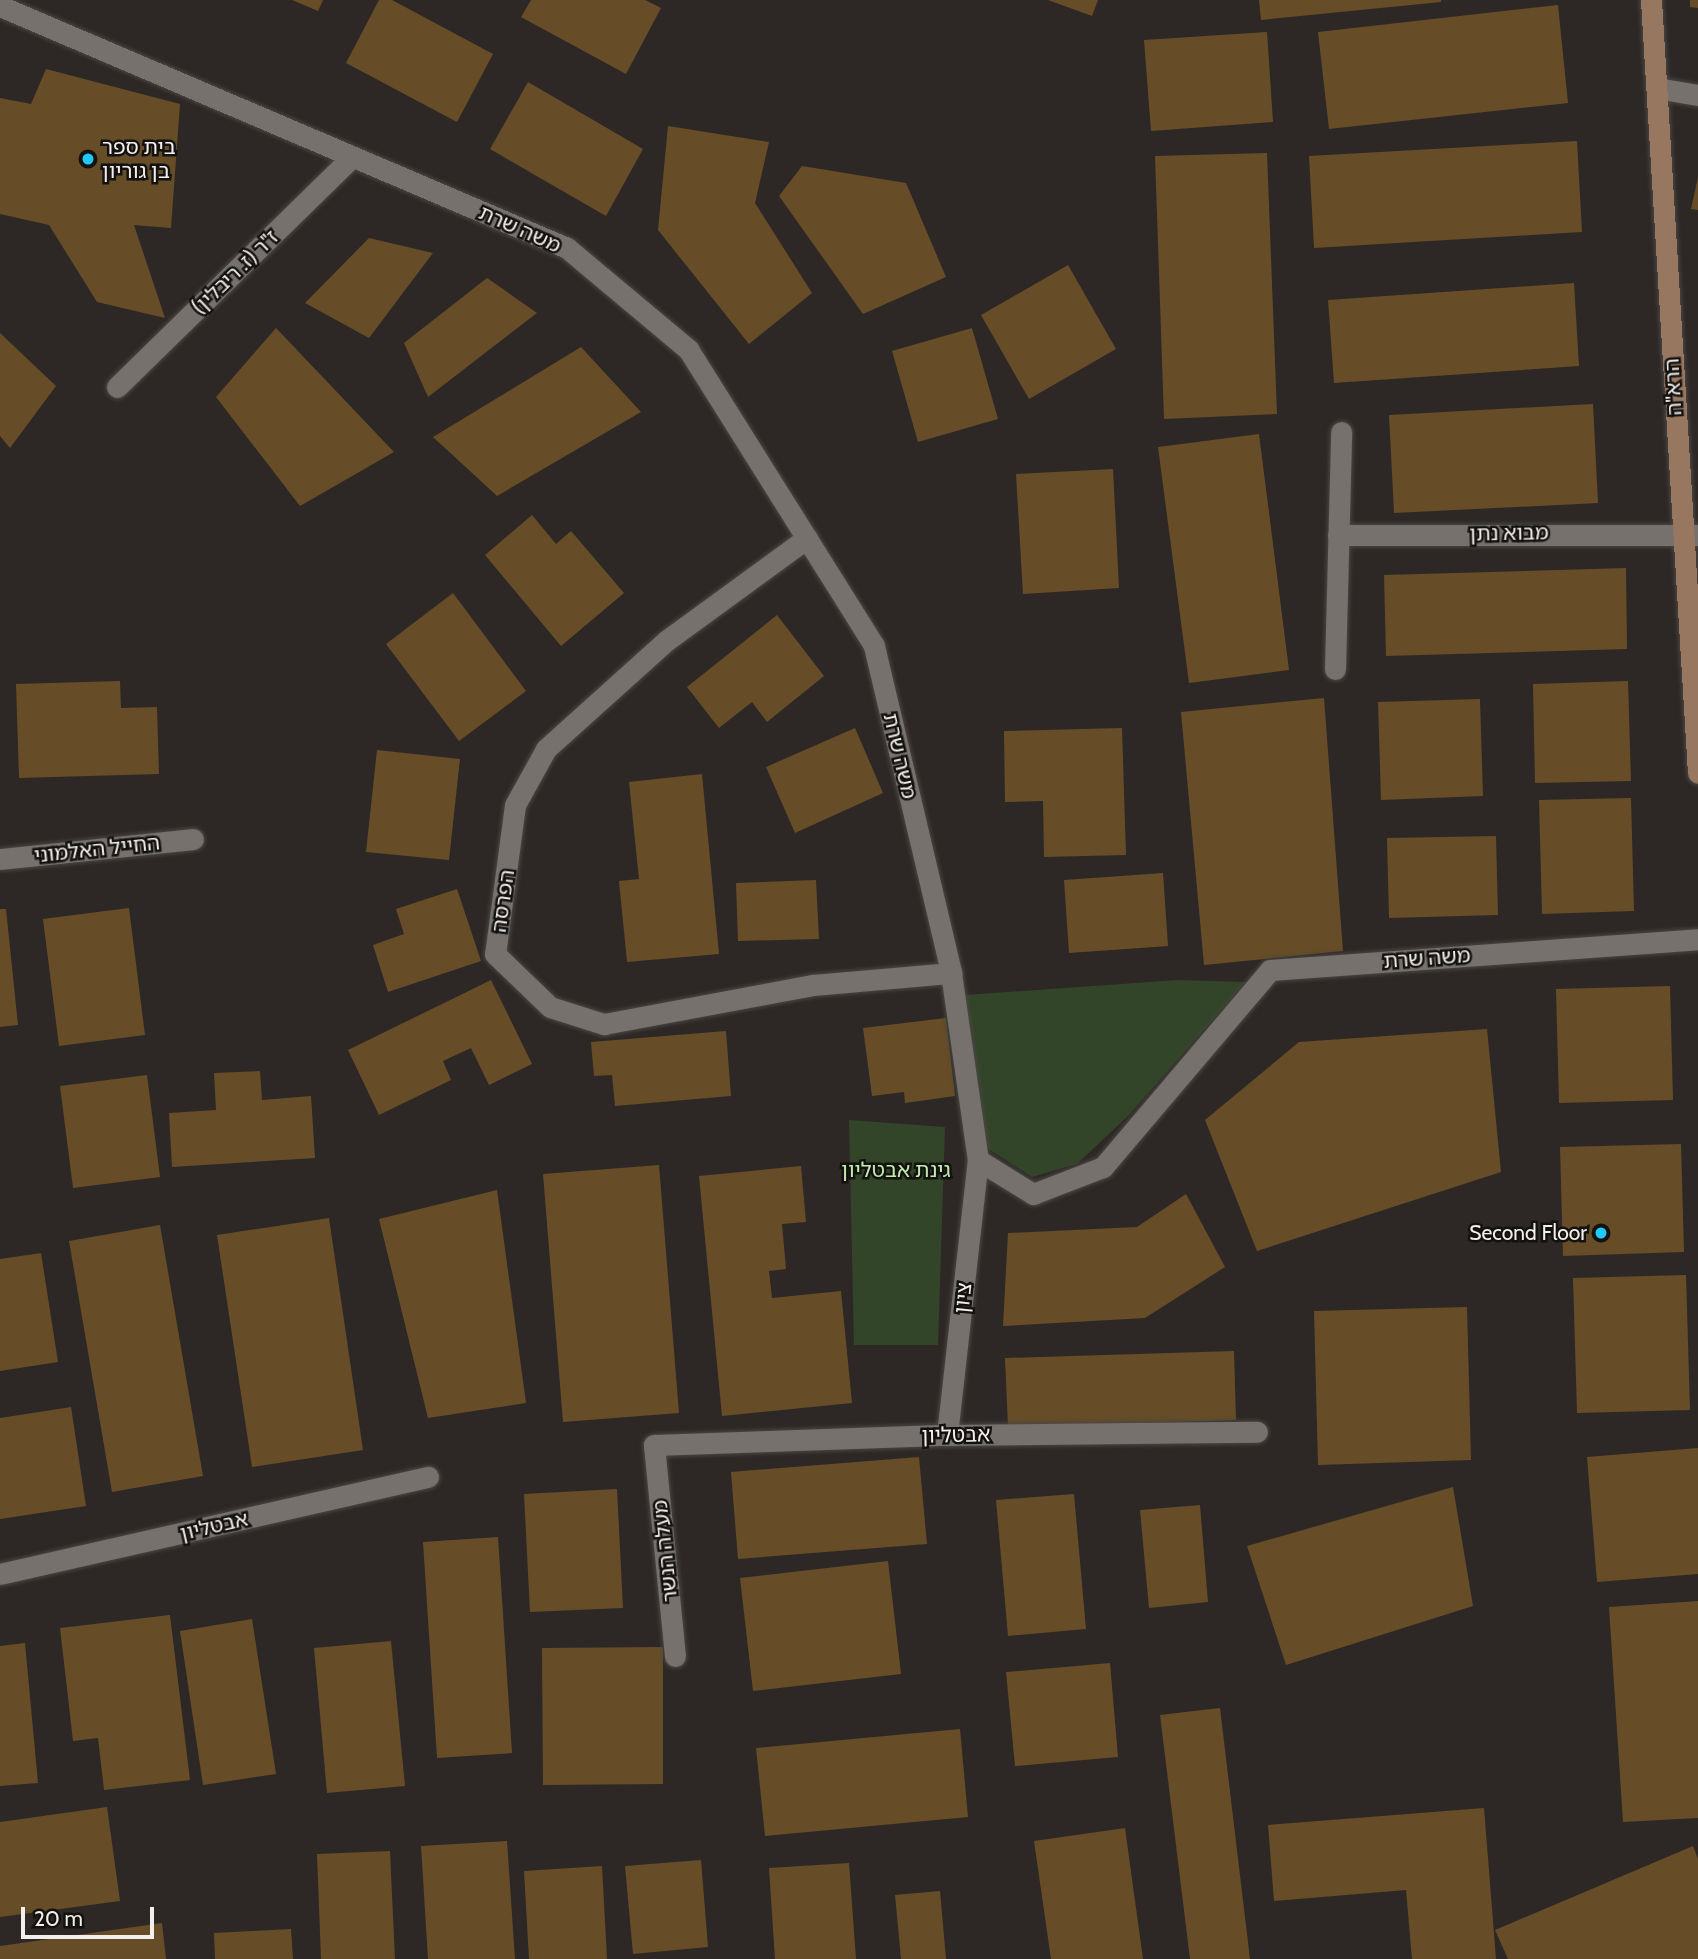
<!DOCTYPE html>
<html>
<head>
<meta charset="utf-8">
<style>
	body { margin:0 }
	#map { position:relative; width:1698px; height:1959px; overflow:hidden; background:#2d2825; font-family:Cabin,"Noto Sans Hebrew",sans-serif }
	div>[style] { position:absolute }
	.green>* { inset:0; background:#334529 }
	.building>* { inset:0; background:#664d28 }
	.roads { filter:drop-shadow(0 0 2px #4a4644) drop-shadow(0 0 2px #4a4644) }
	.street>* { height:21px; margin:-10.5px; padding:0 10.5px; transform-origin:10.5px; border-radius:10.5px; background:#76716d }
	.secondary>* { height:21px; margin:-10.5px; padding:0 10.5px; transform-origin:10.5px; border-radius:10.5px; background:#987760 }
	.dots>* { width:19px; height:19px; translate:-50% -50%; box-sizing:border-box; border:4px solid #141210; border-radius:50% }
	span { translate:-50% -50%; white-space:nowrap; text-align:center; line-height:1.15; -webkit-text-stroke:5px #141210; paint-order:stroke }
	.poi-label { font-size:21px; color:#f2efed }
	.left { translate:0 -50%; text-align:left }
	.right { translate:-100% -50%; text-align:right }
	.street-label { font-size:21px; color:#f2efed }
	.park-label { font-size:21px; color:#c2ebad }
	.scale { position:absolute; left:21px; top:1907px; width:133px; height:32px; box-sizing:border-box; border:4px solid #f2efed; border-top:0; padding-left:9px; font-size:21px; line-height:24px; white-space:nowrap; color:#f2efed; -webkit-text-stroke:5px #141210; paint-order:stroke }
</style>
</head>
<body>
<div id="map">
	<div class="green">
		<div style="clip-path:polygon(1178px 980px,1246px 982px,1128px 1116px,1077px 1164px,1032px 1177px,987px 1148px,965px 995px)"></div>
		<div style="clip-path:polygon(849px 1120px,945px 1127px,938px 1345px,854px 1345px)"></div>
	</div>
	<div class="building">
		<div style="clip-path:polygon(292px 0,323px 0,318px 11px)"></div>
		<div style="clip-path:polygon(379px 0,392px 0,493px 54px,457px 122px,346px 63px)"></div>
		<div style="clip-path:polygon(531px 0,645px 0,661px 8px,626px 74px,521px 17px)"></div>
		<div style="clip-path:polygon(1048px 0,1098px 0,1092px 16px)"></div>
		<div style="clip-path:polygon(1259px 0,1441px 0,1441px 2px,1261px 20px)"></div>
		<div style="clip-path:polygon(1690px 0,1698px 0,1698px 8px,1690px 7px)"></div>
		<div style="clip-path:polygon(1558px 5px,1568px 103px,1329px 129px,1318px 32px)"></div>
		<div style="clip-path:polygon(1267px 32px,1273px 122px,1151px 131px,1144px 40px)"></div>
		<div style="clip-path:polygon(46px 69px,180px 104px,171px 228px,134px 225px,165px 318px,97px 302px,49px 225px,0 214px,0 98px,31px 104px)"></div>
		<div style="clip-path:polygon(528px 82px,643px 149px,606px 216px,490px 149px)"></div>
		<div style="clip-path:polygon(668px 126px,769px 142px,755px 203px,812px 293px,749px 344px,658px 230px)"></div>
		<div style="clip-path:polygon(1577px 141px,1582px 232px,1314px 248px,1309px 156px)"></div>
		<div style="clip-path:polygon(1267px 153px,1277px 414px,1164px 419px,1155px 156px)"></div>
		<div style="clip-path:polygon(802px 166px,906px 183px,946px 277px,863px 314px,779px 196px)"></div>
		<div style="clip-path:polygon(1698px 177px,1698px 210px,1691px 209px)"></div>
		<div style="clip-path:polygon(369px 238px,433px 253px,369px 338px,305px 303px)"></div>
		<div style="clip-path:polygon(1068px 265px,1116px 349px,1029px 399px,981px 315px)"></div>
		<div style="clip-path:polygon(487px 278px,537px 313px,428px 397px,404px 343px)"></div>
		<div style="clip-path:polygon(1574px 283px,1579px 366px,1334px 383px,1328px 300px)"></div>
		<div style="clip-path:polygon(276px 328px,394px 452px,300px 506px,216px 397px)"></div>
		<div style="clip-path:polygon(972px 328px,998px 419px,918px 442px,892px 351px)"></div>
		<div style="clip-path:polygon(0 333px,56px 386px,10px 448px,0 436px)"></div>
		<div style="clip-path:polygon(581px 347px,641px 412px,497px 496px,433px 437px)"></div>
		<div style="clip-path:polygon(1593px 404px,1598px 503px,1394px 513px,1389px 415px)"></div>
		<div style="clip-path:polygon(1259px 434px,1289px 670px,1189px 683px,1158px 447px)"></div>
		<div style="clip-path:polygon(1113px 469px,1119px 588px,1023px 594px,1016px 474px)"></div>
		<div style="clip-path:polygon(532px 515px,556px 544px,571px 531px,624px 593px,561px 646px,485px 555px)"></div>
		<div style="clip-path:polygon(1626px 568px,1627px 649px,1386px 656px,1384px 575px)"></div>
		<div style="clip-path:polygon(453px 593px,526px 691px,459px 741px,386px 644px)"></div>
		<div style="clip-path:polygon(777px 615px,824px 676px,767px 722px,752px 702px,719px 728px,687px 687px)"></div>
		<div style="clip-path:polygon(120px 681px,121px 708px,157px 707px,159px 774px,19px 778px,16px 684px)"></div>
		<div style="clip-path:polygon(1628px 681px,1631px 781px,1535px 783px,1533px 684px)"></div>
		<div style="clip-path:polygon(1324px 698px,1343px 951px,1204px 965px,1181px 712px)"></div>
		<div style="clip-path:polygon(1480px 699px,1483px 796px,1381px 800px,1378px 702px)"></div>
		<div style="clip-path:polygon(855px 728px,883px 793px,795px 833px,766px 767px)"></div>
		<div style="clip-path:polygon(1122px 728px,1126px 855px,1044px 857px,1043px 801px,1005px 802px,1004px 731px)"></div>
		<div style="clip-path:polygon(377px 750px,460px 759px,449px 860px,366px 852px)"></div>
		<div style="clip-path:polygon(702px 774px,719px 954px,627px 962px,619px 881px,639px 879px,629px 782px)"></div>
		<div style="clip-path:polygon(1631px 798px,1634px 911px,1542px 914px,1539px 800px)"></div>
		<div style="clip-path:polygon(1496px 836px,1498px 915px,1389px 918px,1387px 838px)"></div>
		<div style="clip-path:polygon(1163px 873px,1168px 946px,1069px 953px,1064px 880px)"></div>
		<div style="clip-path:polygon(816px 880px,819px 939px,738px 941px,736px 883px)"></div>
		<div style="clip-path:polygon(457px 889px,481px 961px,388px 992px,373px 945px,404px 934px,396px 909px)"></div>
		<div style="clip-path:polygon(129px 908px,145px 1035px,59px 1046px,43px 919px)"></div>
		<div style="clip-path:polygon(0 909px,6px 909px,18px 1025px,0 1027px)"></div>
		<div style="clip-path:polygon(491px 980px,532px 1064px,489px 1085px,471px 1048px,443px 1061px,451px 1080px,379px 1115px,348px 1050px)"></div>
		<div style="clip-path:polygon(1670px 986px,1673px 1100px,1559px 1103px,1556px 989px)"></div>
		<div style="clip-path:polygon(946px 1018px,955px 1096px,905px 1103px,904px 1092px,872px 1096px,863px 1028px)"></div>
		<div style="clip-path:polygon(1487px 1029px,1501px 1172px,1257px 1251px,1205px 1120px,1299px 1042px)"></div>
		<div style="clip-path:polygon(726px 1031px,731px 1096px,615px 1106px,612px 1075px,594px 1076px,591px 1042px)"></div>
		<div style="clip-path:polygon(260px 1071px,262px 1100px,311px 1096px,315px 1158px,172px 1167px,169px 1113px,216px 1110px,214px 1073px)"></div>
		<div style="clip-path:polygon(147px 1075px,160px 1177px,73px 1188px,60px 1086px)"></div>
		<div style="clip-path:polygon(1681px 1144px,1684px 1252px,1563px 1256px,1560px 1147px)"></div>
		<div style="clip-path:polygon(659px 1165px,679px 1413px,563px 1422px,543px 1174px)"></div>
		<div style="clip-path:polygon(801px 1166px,806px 1222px,782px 1224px,786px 1269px,769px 1271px,772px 1298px,841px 1291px,852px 1403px,722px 1416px,699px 1176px)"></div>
		<div style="clip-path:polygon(497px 1190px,526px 1403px,428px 1418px,379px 1219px)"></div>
		<div style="clip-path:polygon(1186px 1194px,1225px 1267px,1145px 1318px,1003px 1326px,1008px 1233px,1137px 1227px)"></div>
		<div style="clip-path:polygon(329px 1218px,363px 1450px,252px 1467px,217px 1235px)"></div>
		<div style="clip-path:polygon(160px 1225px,203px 1476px,112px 1492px,69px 1241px)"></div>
		<div style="clip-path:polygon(41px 1253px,58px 1362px,0 1371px,0 1259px)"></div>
		<div style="clip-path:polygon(1686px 1275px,1690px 1410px,1577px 1413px,1573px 1278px)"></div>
		<div style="clip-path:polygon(1467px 1307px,1471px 1460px,1318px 1465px,1314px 1311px)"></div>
		<div style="clip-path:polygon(1234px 1351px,1236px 1420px,1008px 1427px,1005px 1358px)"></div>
		<div style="clip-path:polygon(71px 1407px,86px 1506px,0 1519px,0 1418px)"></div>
		<div style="clip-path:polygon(1698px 1448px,1698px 1574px,1597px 1582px,1587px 1457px)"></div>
		<div style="clip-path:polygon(919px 1457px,927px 1544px,738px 1559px,731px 1472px)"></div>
		<div style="clip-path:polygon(1453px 1487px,1473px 1606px,1286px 1665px,1247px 1546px)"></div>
		<div style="clip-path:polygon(617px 1489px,623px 1608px,530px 1612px,524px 1494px)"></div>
		<div style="clip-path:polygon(1074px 1494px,1086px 1629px,1008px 1636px,996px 1500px)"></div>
		<div style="clip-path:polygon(1200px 1505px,1208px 1602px,1149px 1608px,1140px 1510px)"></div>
		<div style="clip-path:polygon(498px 1537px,512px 1753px,437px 1758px,423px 1542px)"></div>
		<div style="clip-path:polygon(888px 1561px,901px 1674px,753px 1691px,740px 1578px)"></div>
		<div style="clip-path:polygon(1698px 1601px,1698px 1818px,1623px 1822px,1609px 1607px)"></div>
		<div style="clip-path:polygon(170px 1615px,190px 1780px,104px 1790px,98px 1738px,73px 1741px,60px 1628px)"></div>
		<div style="clip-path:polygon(252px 1619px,276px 1774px,203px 1785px,180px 1631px)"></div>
		<div style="clip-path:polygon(391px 1641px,405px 1786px,327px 1793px,314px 1648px)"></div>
		<div style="clip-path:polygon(25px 1643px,38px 1783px,0 1786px,0 1646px)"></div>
		<div style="clip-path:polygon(663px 1647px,663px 1784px,543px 1785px,542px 1648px)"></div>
		<div style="clip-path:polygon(1110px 1663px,1118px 1757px,1015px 1766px,1006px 1672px)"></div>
		<div style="clip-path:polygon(1220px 1708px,1250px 1959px,1190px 1959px,1160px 1715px)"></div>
		<div style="clip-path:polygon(960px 1729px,968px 1817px,765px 1836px,756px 1748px)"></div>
		<div style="clip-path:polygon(107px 1807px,120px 1901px,0 1917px,0 1822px)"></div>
		<div style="clip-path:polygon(1484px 1808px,1496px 1959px,1412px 1959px,1406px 1890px,1274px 1901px,1268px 1825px)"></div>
		<div style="clip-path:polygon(1125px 1828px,1143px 1959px,1051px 1959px,1034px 1841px)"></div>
		<div style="clip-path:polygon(507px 1841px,515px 1959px,428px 1959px,421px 1846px)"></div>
		<div style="clip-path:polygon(1693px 1846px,1698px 1859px,1698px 1959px,1508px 1959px,1495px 1930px)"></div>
		<div style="clip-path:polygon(390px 1851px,395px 1959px,321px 1959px,317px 1854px)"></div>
		<div style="clip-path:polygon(701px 1860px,708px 1947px,633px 1954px,625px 1866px)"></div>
		<div style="clip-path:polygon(849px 1863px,856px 1959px,775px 1959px,769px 1868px)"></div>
		<div style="clip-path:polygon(602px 1866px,607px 1959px,529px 1959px,524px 1871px)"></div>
		<div style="clip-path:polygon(940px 1891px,946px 1959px,901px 1959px,895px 1895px)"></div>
		<div style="clip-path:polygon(162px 1923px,166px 1959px,0 1959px,0 1946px)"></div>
		<div style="clip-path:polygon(291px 1929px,293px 1959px,215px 1959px,214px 1933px)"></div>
	</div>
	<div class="roads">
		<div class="street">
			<div style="left:0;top:6px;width:616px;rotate:23.11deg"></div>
			<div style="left:567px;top:248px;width:158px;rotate:39.9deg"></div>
			<div style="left:688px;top:349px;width:350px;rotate:57.9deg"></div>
			<div style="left:874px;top:646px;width:336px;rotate:76.7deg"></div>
			<div style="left:951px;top:973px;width:189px;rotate:81.8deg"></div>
			<div style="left:978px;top:1160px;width:65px;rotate:31.7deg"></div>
			<div style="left:1033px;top:1194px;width:75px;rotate:-21.1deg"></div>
			<div style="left:1103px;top:1167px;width:258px;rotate:-49.7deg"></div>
			<div style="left:1270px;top:970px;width:429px;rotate:-4.1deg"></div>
			<div style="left:1657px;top:88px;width:42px;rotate:9.7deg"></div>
			<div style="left:117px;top:387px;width:329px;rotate:-44.4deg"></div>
			<div style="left:1338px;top:535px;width:360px"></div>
			<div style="left:807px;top:538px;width:173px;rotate:143.9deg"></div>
			<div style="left:667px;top:640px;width:163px;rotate:138deg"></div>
			<div style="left:546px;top:749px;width:64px;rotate:119deg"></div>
			<div style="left:515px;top:805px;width:150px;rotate:97.6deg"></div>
			<div style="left:495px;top:954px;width:76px;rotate:43.9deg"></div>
			<div style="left:550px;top:1007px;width:57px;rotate:17.5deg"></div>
			<div style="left:604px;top:1024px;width:213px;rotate:-10.6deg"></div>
			<div style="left:813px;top:985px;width:139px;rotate:-5deg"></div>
			<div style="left:1335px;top:669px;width:237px;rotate:-88.5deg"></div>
			<div style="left:0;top:859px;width:194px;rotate:-5.9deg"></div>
			<div style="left:947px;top:1435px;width:277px;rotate:-83.6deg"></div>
			<div style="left:0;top:1574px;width:439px;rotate:-12.8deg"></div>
			<div style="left:675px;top:1656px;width:212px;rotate:-95.7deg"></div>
			<div style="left:654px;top:1445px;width:293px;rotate:-2deg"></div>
			<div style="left:947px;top:1435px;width:310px;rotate:-0.6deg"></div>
		</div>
		<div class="secondary">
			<div style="left:1651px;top:0;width:774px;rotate:86.52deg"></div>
		</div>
	</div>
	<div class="dots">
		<div style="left:88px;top:159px;background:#21c9fd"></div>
		<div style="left:1601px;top:1233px;background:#21c9fd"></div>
	</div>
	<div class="poi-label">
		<span class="left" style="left:102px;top:159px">בית ספר<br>בן גוריון</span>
		<span class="right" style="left:1587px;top:1233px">Second Floor</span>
	</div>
	<div class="street-label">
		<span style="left:520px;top:229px;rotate:24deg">משה שרת</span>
		<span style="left:235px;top:272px;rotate:-44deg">ז"ר (ז. ריבלין)</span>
		<span style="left:1673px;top:387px;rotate:-93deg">הרא"ה</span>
		<span style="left:1509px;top:533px;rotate:-1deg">מבוא נתן</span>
		<span style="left:900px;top:756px;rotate:77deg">משה שרת</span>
		<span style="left:97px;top:849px;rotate:-6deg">החייל האלמוני</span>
		<span style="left:503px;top:901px;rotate:-82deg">הפרסה</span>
		<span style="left:1427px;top:958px;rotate:-4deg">משה שרת</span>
		<span style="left:963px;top:1298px;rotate:-84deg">ציון</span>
		<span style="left:956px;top:1435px;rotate:-1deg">אבטליון</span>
		<span style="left:214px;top:1526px;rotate:-13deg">אבטליון</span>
		<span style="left:665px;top:1551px;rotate:-96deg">מעלה הנשר</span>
	</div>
	<div class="park-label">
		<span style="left:896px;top:1170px">גינת אבטליון</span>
	</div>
	<div class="scale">20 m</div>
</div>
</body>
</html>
